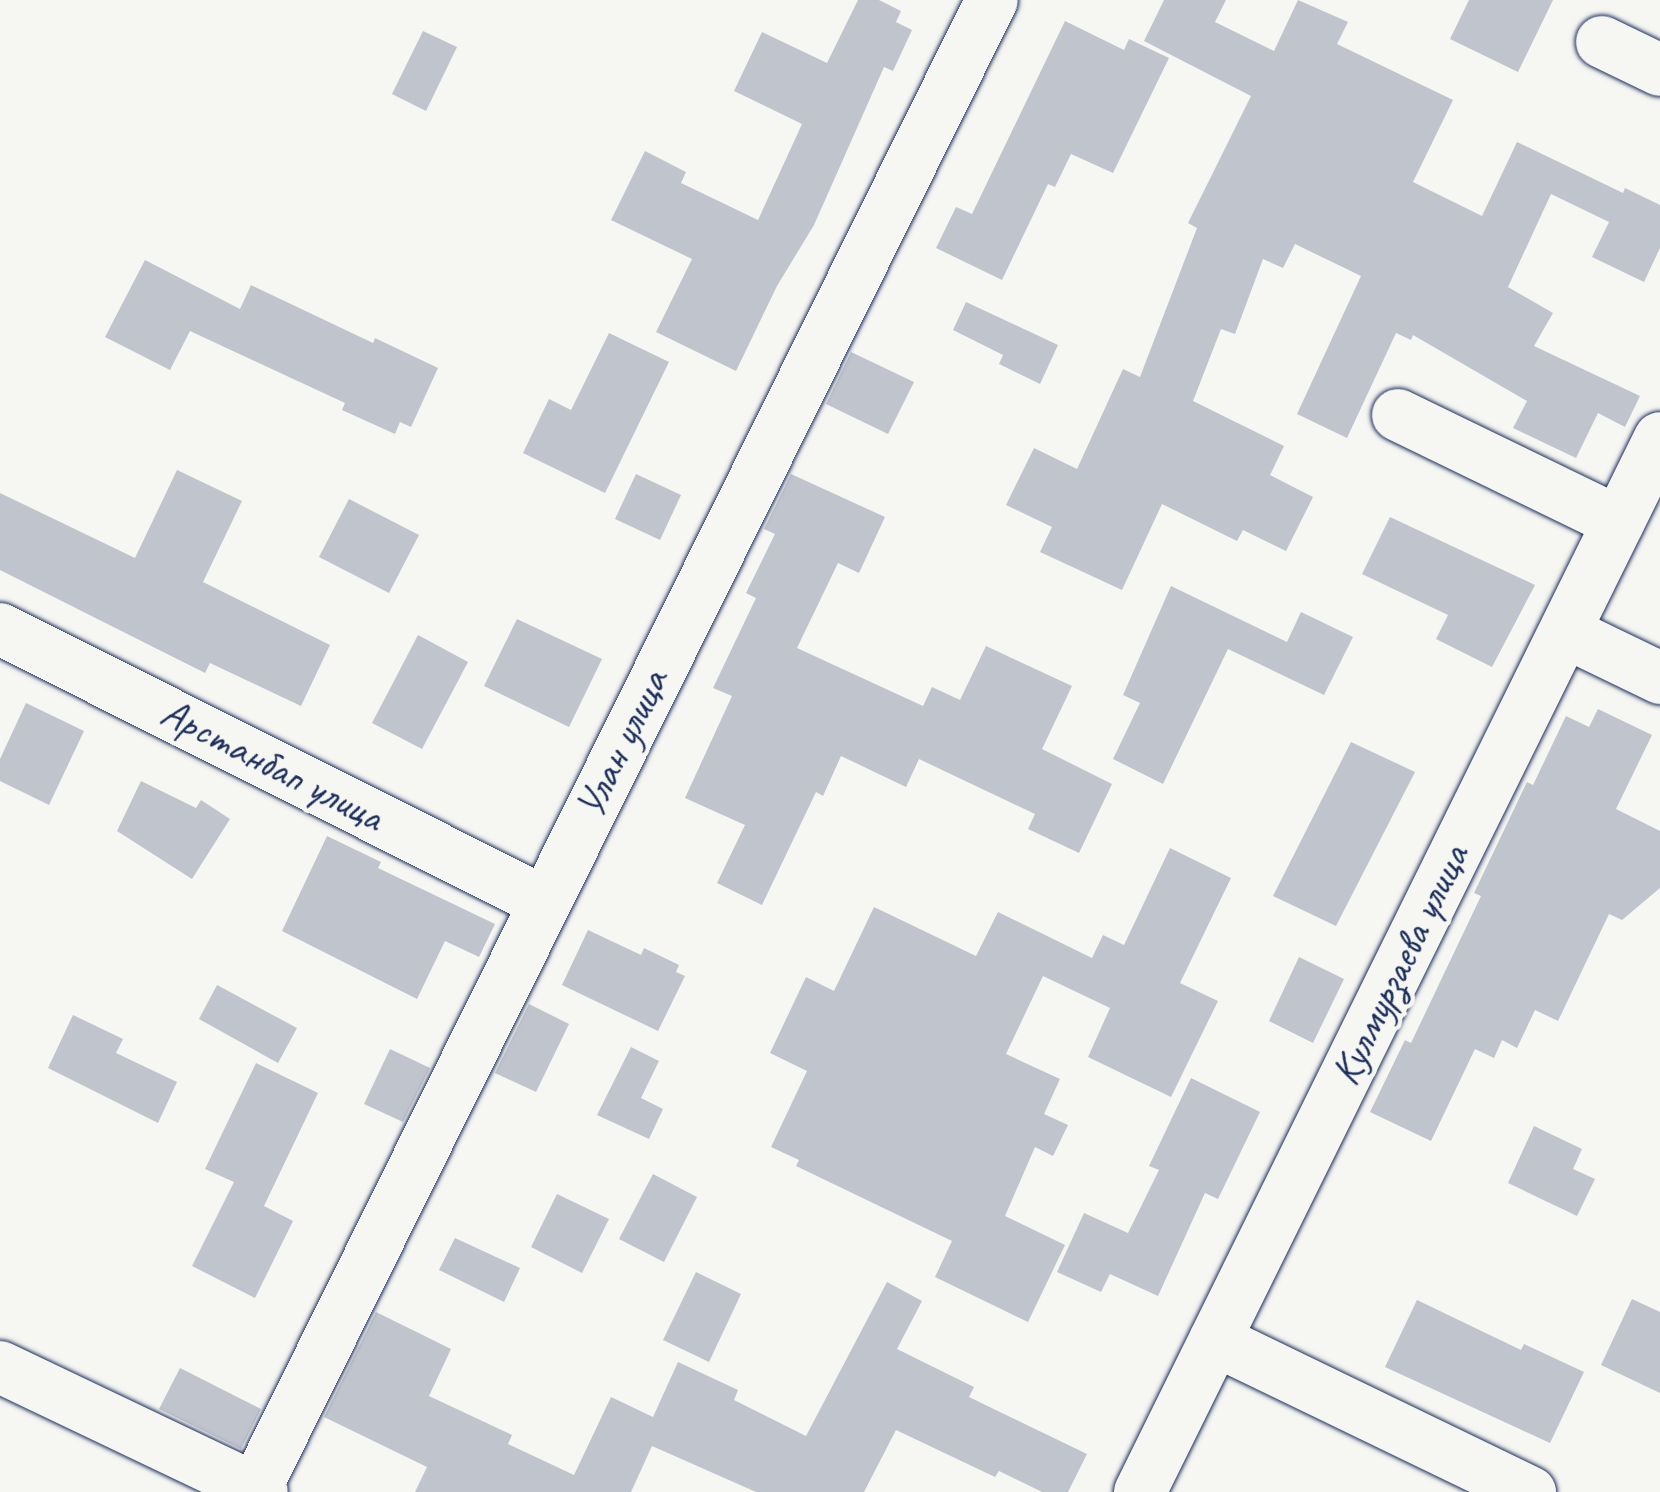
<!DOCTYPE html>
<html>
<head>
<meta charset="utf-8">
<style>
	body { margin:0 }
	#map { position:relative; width:1660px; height:1492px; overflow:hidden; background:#f6f6f2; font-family:Caveat,sans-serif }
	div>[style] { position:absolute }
	.building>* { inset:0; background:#c0c4cd }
	.roads { filter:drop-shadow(0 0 2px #1b2f5e) drop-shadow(0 0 2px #1b2f5e) }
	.minor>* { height:52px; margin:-26px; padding:0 26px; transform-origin:26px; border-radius:26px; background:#f6f6f2 }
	span { translate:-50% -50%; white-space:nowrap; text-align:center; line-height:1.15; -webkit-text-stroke:9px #f6f6f2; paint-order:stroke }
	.street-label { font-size:42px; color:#1b2f5e }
</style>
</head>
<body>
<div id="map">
	<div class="building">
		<div style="clip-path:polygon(858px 0,879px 0,901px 11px,896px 22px,912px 30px,893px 71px,884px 67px,814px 225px,777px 286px,736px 371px,656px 332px,692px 259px,611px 220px,645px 151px,686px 172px,681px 183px,758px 220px,802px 124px,734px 91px,762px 32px,827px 63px)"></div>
		<div style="clip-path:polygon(1164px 0,1226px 0,1215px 22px,1274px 51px,1298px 0,1348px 22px,1337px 44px,1453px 100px,1413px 182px,1482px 216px,1517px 142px,1623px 193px,1625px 188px,1660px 205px,1660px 248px,1644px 282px,1592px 257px,1609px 222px,1551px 194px,1508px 287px,1553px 313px,1534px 346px,1640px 396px,1625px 427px,1598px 413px,1576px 458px,1513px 428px,1527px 401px,1413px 335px,1411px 340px,1396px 333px,1347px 438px,1297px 414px,1361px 276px,1295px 244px,1283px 268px,1263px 259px,1235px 334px,1221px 329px,1193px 401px,1284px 446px,1270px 475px,1313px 497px,1286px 551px,1243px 530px,1237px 541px,1162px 504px,1122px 590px,1040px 552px,1052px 527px,1006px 505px,1034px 448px,1077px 469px,1123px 369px,1140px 377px,1197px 228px,1188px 223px,1251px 96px,1144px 41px)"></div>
		<div style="clip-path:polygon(1469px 0,1553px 0,1518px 72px,1450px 39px)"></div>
		<div style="clip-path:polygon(1065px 21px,1124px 50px,1129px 39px,1169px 58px,1113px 173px,1071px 154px,1055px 187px,1048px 184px,1002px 280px,936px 248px,956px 207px,972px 214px)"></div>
		<div style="clip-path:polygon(423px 31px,457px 47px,426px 111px,392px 94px)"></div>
		<div style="clip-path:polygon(145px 260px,240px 309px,251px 285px,373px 343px,375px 338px,438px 368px,411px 427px,400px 422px,395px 434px,342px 410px,345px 403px,190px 331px,170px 370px,105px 337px)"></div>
		<div style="clip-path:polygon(966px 302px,1058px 345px,1040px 384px,999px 364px,1003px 355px,953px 330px)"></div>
		<div style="clip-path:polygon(609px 333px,669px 362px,605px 493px,523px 453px,549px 399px,571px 410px)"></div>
		<div style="clip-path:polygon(851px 352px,914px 382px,888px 434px,826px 404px)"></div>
		<div style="clip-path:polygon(177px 470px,242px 501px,203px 582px,330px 645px,301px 706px,210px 663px,205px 673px,0 570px,0 493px,135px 558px)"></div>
		<div style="clip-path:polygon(636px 474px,681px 495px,660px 540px,615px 519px)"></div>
		<div style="clip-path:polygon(791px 474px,885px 517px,859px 573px,838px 563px,797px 648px,923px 706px,932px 687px,960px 700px,986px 646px,1072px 686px,1042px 749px,1112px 784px,1079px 853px,1028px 829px,1035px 814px,919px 759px,906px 787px,841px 756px,823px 796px,816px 792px,762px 905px,717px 883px,745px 825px,685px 798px,732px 696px,713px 688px,756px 598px,746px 593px,775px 534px,764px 529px)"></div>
		<div style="clip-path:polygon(349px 499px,419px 535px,389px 593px,319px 557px)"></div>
		<div style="clip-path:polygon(1390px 517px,1535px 585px,1492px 667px,1436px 639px,1448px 615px,1362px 574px)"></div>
		<div style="clip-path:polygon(1171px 586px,1287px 642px,1301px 612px,1353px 637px,1324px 695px,1228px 649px,1163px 784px,1113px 759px,1140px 703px,1123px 695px)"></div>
		<div style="clip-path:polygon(517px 619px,602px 659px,569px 727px,484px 686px)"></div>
		<div style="clip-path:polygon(418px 635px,468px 662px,422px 749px,372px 723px)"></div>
		<div style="clip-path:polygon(26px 703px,84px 731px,49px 805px,0 781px,0 759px)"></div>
		<div style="clip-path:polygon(1598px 709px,1652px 735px,1616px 809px,1660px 831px,1660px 888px,1622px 920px,1609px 914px,1558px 1021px,1535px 1010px,1517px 1048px,1502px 1040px,1494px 1058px,1475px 1049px,1431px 1141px,1370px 1112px,1405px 1040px,1411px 1043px,1481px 896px,1474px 893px,1527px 782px,1533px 785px,1566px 716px,1589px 727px)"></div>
		<div style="clip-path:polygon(1351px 742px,1415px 772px,1336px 926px,1273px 896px)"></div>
		<div style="clip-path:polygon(141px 781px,196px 808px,201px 800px,230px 819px,192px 879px,117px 831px)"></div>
		<div style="clip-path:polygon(327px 836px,381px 862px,378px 868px,495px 924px,479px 957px,445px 941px,417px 999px,282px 931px)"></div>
		<div style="clip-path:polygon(1170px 848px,1231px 878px,1180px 983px,1218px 1001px,1171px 1097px,1088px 1057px,1110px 1008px,1043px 976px,1006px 1054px,1060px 1079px,1044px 1114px,1068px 1125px,1053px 1156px,1035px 1147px,1005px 1216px,1065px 1245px,1028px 1322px,935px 1277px,952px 1241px,796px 1166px,799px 1160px,771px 1147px,807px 1071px,770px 1053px,806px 977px,834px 991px,874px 907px,976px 956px,998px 912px,1092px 958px,1103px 935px,1124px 945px)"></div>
		<div style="clip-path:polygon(588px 930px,641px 955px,644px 948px,679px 965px,676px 972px,685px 976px,658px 1031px,562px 985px)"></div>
		<div style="clip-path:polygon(1299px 957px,1344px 979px,1313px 1043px,1269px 1021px)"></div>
		<div style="clip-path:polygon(217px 985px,297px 1028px,278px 1063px,199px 1019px)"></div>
		<div style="clip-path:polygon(529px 1004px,569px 1024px,536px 1092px,495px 1073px)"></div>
		<div style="clip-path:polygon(73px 1015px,123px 1039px,116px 1053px,177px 1082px,158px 1123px,48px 1068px)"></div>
		<div style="clip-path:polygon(631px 1047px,659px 1061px,641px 1098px,663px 1109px,649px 1139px,597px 1115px)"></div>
		<div style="clip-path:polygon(390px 1049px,430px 1068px,403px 1122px,364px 1104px)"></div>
		<div style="clip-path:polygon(256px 1063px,318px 1093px,264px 1206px,293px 1221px,255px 1298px,192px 1266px,234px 1182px,205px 1169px)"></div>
		<div style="clip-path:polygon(1191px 1078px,1260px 1112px,1218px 1199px,1205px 1193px,1158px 1296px,1110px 1274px,1101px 1292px,1057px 1272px,1084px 1213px,1128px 1233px,1159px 1170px,1149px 1166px)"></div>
		<div style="clip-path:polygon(1534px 1126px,1582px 1149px,1573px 1169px,1595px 1179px,1577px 1216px,1508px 1183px)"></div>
		<div style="clip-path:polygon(653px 1174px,697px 1197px,664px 1262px,619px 1239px)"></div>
		<div style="clip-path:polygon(557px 1194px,609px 1219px,582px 1273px,531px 1247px)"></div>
		<div style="clip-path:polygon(455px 1238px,520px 1268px,504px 1302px,439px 1270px)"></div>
		<div style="clip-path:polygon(696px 1272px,741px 1294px,709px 1362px,663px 1340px)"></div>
		<div style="clip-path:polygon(887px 1282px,922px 1301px,897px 1349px,974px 1387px,969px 1397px,1087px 1454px,1068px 1492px,1042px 1492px,999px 1471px,995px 1477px,896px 1430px,864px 1492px,756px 1492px,652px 1446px,631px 1492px,415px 1492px,427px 1467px,324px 1417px,376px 1312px,451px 1349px,429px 1396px,512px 1435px,508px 1444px,574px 1475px,611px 1397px,653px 1417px,678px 1362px,738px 1390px,734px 1400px,806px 1436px)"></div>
		<div style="clip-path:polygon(1632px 1299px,1660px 1312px,1660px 1393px,1601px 1365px)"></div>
		<div style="clip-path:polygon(1417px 1300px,1521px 1350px,1524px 1344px,1584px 1372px,1550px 1443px,1385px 1367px)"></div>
		<div style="clip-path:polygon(180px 1368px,261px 1409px,241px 1449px,159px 1409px)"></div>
	</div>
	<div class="roads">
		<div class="minor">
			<div style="left:1602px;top:42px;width:64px;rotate:25.8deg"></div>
			<div style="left:1398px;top:415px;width:245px;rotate:25.9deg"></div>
			<div style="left:0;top:629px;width:609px;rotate:26.65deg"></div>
			<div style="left:1565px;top:632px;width:106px;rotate:25.8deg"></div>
			<div style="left:1215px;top:1340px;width:350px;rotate:25.8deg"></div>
			<div style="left:0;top:1367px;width:290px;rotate:25.5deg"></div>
			<div style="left:255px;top:1489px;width:1661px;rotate:-63.67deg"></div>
			<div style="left:1140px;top:1492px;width:1175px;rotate:-63.74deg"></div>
		</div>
	</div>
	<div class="street-label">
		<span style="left:622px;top:744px;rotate:-64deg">Улан улица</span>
		<span style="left:272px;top:765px;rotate:27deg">Арстанбап улица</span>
		<span style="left:1400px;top:965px;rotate:-64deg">Кулмурзаева улица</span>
	</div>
</div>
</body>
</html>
